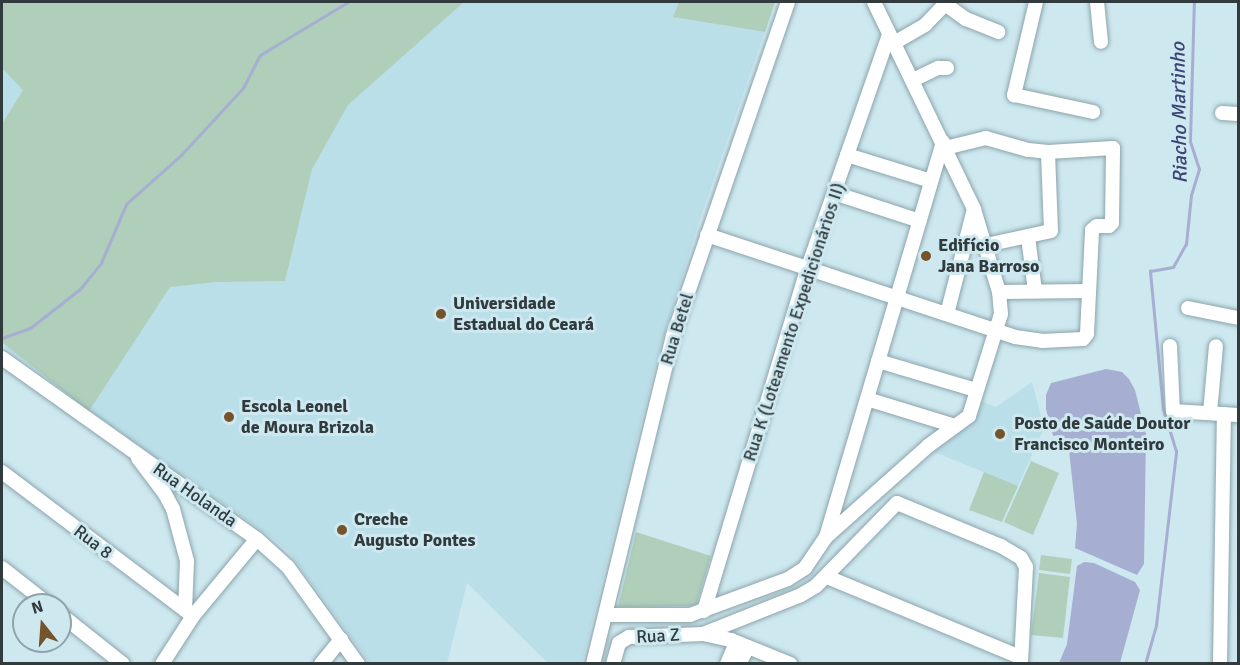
<!DOCTYPE html>
<html>
<head>
<meta charset="utf-8">
<style>
	body { margin:0 }
	#map { position:relative; width:1240px; height:665px; overflow:hidden; background:#cee8f0; font-family:Signika,sans-serif }
	div>[style] { position:absolute }
	.built>* { inset:0; background:#bbdfe9 }
	.green>* { inset:0; background:#afcfbb }
	.water>* { inset:0; background:#a6aed1 }
	.stream>* { height:3px; margin:-1.5px; padding:0 1.5px; transform-origin:1.5px; border-radius:1.5px; background:#a6aed1 }
	.roads { filter:drop-shadow(0 0 2px #8ba4ab) drop-shadow(0 0 2px #8ba4ab) }
	.minor>* { height:14px; margin:-7px; padding:0 7px; transform-origin:7px; border-radius:7px; background:#fff }
	.dots>* { width:16px; height:16px; translate:-50% -50%; box-sizing:border-box; border:3px solid #cee8f0; border-radius:50% }
	span { translate:-50% -50%; white-space:nowrap; text-align:center; line-height:1.15; -webkit-text-stroke:6px #cee8f0; paint-order:stroke }
	.poi-label { font-size:18px; color:#313b3e; font-weight:700 }
	.left { translate:0 -50%; text-align:left }
	.street-label { font-size:18px; color:#313b3e }
	.water-label { font-size:20px; color:#3c4475; font-style:italic }
	.frame { position:absolute; inset:0; border:3px solid #313b3e; pointer-events:none }
	.north { position:absolute; left:12px; top:593px; width:60px; height:60px; box-sizing:border-box; background:#cee8f0; border:2px solid #8fa3a9; border-radius:50%; rotate:343deg; font-size:16px; font-weight:700; line-height:24px; text-align:center; color:#313b3e }
	.north::after { content:''; display:block; margin:auto; width:21px; height:27px; background:#75532b; clip-path:polygon(50% 0,100% 100%,50% 72%,0 100%) }
</style>
</head>
<body>
<div id="map">
	<div class="built">
		<div style="clip-path:polygon(2px 2px,775px 2px,700px 219px,656px 362px,582px 663px,548px 663px,467px 583px,447px 663px,370px 663px,288px 551px,271px 537px,89px 411px,5px 347px,2px 342px)"></div>
		<div style="clip-path:polygon(1032px 382px,1044px 428px,1018px 486px,934px 452px,973px 422px,983px 402px,996px 407px)"></div>
	</div>
	<div class="green">
		<div style="clip-path:polygon(2px 2px,464px 2px,348px 105px,312px 169px,285px 281px,216px 282px,170px 287px,89px 411px,2px 342px,2px 124px,23px 90px,2px 68px)"></div>
		<div style="clip-path:polygon(679px 2px,775px 2px,765px 32px,673px 17px)"></div>
		<div style="clip-path:polygon(1031px 461px,1059px 473px,1033px 535px,1004px 522px)"></div>
		<div style="clip-path:polygon(984px 472px,1018px 486px,1002px 522px,969px 510px)"></div>
		<div style="clip-path:polygon(636px 532px,711px 556px,696px 606px,618px 607px)"></div>
		<div style="clip-path:polygon(1041px 555px,1072px 559px,1070px 574px,1039px 570px)"></div>
		<div style="clip-path:polygon(1039px 573px,1070px 577px,1063px 638px,1031px 635px)"></div>
	</div>
	<div class="water">
		<div style="clip-path:polygon(1106px 369px,1122px 372px,1129px 379px,1135px 390px,1146px 434px,1144px 564px,1137px 575px,1075px 548px,1077px 524px,1069px 450px,1059px 435px,1053px 436px,1046px 409px,1046px 395px,1051px 383px)"></div>
		<div style="clip-path:polygon(1084px 562px,1094px 563px,1135px 582px,1140px 590px,1120px 663px,1059px 663px,1067px 644px,1077px 566px)"></div>
	</div>
	<div class="stream">
		<div style="left:2px;top:338px;width:30px;rotate:-20deg"></div>
		<div style="left:30px;top:328px;width:63px;rotate:-38deg"></div>
		<div style="left:80px;top:289px;width:33px;rotate:-51deg"></div>
		<div style="left:101px;top:263px;width:64px;rotate:-67deg"></div>
		<div style="left:126px;top:204px;width:75px;rotate:-41.8deg"></div>
		<div style="left:182px;top:154px;width:90px;rotate:-47.3deg"></div>
		<div style="left:243px;top:88px;width:37px;rotate:-63deg"></div>
		<div style="left:260px;top:55px;width:103px;rotate:-31.1deg"></div>
		<div style="left:1145px;top:664px;width:41px;rotate:-74.2deg"></div>
		<div style="left:1156px;top:625px;width:175px;rotate:-83.4deg"></div>
		<div style="left:1176px;top:451px;width:44px;rotate:-107.2deg"></div>
		<div style="left:1163px;top:409px;width:139px;rotate:-95.4deg"></div>
		<div style="left:1150px;top:271px;width:23px;rotate:-10deg"></div>
		<div style="left:1173px;top:267px;width:26px;rotate:-61deg"></div>
		<div style="left:1186px;top:244px;width:49px;rotate:-84.2deg"></div>
		<div style="left:1191px;top:195px;width:27px;rotate:-73deg"></div>
		<div style="left:1199px;top:169px;width:29px;rotate:-108deg"></div>
		<div style="left:1190px;top:141px;width:139px;rotate:-88.4deg"></div>
	</div>
	<div class="roads">
		<div class="minor">
			<div style="left:1036px;top:2px;width:96px;rotate:103.3deg"></div>
			<div style="left:1014px;top:95px;width:81px;rotate:12.1deg"></div>
			<div style="left:1097px;top:2px;width:40px;rotate:84.3deg"></div>
			<div style="left:945px;top:4px;width:26px;rotate:36deg"></div>
			<div style="left:966px;top:19px;width:35px;rotate:22deg"></div>
			<div style="left:894px;top:43px;width:36px;rotate:-30deg"></div>
			<div style="left:925px;top:25px;width:32px;rotate:-46deg"></div>
			<div style="left:913px;top:80px;width:28px;rotate:-26deg"></div>
			<div style="left:938px;top:68px;width:9px"></div>
			<div style="left:1222px;top:113px;width:16px;rotate:4deg"></div>
			<div style="left:847px;top:155px;width:88px;rotate:17.2deg"></div>
			<div style="left:834px;top:193px;width:90px;rotate:18deg"></div>
			<div style="left:707px;top:235px;width:324px;rotate:18.3deg"></div>
			<div style="left:1015px;top:337px;width:27px;rotate:8deg"></div>
			<div style="left:1042px;top:341px;width:41px;rotate:-2.8deg"></div>
			<div style="left:1083px;top:339px;width:6px;rotate:-51deg"></div>
			<div style="left:1087px;top:334px;width:104px;rotate:-87.2deg"></div>
			<div style="left:1092px;top:230px;width:6px;rotate:-39deg"></div>
			<div style="left:1097px;top:226px;width:12px"></div>
			<div style="left:1109px;top:226px;width:4px;rotate:-45deg"></div>
			<div style="left:1112px;top:223px;width:75px;rotate:-89.2deg"></div>
			<div style="left:1113px;top:148px;width:65px;rotate:176.5deg"></div>
			<div style="left:1048px;top:152px;width:20px;rotate:-174deg"></div>
			<div style="left:1028px;top:150px;width:44px;rotate:-164.1deg"></div>
			<div style="left:986px;top:138px;width:42px;rotate:166.3deg"></div>
			<div style="left:1028px;top:237px;width:54px;rotate:82.6deg"></div>
			<div style="left:986px;top:245px;width:66px;rotate:-12.2deg"></div>
			<div style="left:1051px;top:231px;width:79px;rotate:-92.2deg"></div>
			<div style="left:999px;top:292px;width:90px;rotate:-0.6deg"></div>
			<div style="left:1188px;top:308px;width:51px;rotate:11.3deg"></div>
			<div style="left:947px;top:314px;width:108px;rotate:-75.6deg"></div>
			<div style="left:1170px;top:346px;width:65px;rotate:87.4deg"></div>
			<div style="left:1173px;top:411px;width:65px;rotate:3.5deg"></div>
			<div style="left:2px;top:358px;width:313px;rotate:35.4deg"></div>
			<div style="left:257px;top:539px;width:42px;rotate:42.1deg"></div>
			<div style="left:288px;top:567px;width:120px;rotate:54.2deg"></div>
			<div style="left:878px;top:361px;width:102px;rotate:16.5deg"></div>
			<div style="left:867px;top:399px;width:92px;rotate:17.1deg"></div>
			<div style="left:1210px;top:413px;width:67px;rotate:-84.9deg"></div>
			<div style="left:138px;top:458px;width:45px;rotate:53.1deg"></div>
			<div style="left:165px;top:494px;width:17px;rotate:62deg"></div>
			<div style="left:173px;top:509px;width:54px;rotate:74.9deg"></div>
			<div style="left:187px;top:561px;width:49px;rotate:92.3deg"></div>
			<div style="left:185px;top:610px;width:8px;rotate:40deg"></div>
			<div style="left:2px;top:472px;width:229px;rotate:37deg"></div>
			<div style="left:826px;top:537px;width:412px;rotate:-73.5deg"></div>
			<div style="left:2px;top:568px;width:60px;rotate:38.2deg"></div>
			<div style="left:827px;top:577px;width:209px;rotate:22.5deg"></div>
			<div style="left:704px;top:611px;width:356px;rotate:-73.2deg"></div>
			<div style="left:807px;top:270px;width:249px;rotate:-70.8deg"></div>
			<div style="left:60px;top:614px;width:80px;rotate:38.4deg"></div>
			<div style="left:605px;top:615px;width:85px"></div>
			<div style="left:690px;top:615px;width:104px;rotate:-20.2deg"></div>
			<div style="left:788px;top:579px;width:20px;rotate:-33deg"></div>
			<div style="left:805px;top:568px;width:37px;rotate:-56deg"></div>
			<div style="left:826px;top:537px;width:137px;rotate:-41.7deg"></div>
			<div style="left:928px;top:446px;width:51px;rotate:-36.2deg"></div>
			<div style="left:969px;top:416px;width:107px;rotate:-72.6deg"></div>
			<div style="left:1001px;top:314px;width:22px;rotate:-95deg"></div>
			<div style="left:999px;top:292px;width:87px;rotate:-106.8deg"></div>
			<div style="left:974px;top:209px;width:230px;rotate:-115.8deg"></div>
			<div style="left:703px;top:634px;width:105px;rotate:-21.7deg"></div>
			<div style="left:801px;top:595px;width:17px;rotate:-31deg"></div>
			<div style="left:816px;top:586px;width:116px;rotate:-45.7deg"></div>
			<div style="left:897px;top:503px;width:113px;rotate:22.5deg"></div>
			<div style="left:1001px;top:546px;width:23px;rotate:31deg"></div>
			<div style="left:1021px;top:558px;width:10px;rotate:61deg"></div>
			<div style="left:1026px;top:567px;width:97px;rotate:93deg"></div>
			<div style="left:162px;top:664px;width:57px;rotate:-57.1deg"></div>
			<div style="left:193px;top:616px;width:100px;rotate:-50.3deg"></div>
			<div style="left:321px;top:664px;width:32px;rotate:-51deg"></div>
			<div style="left:593px;top:664px;width:338px;rotate:-76.3deg"></div>
			<div style="left:673px;top:336px;width:353px;rotate:-71deg"></div>
			<div style="left:613px;top:664px;width:22px;rotate:-74deg"></div>
			<div style="left:619px;top:643px;width:12px;rotate:-31deg"></div>
			<div style="left:629px;top:637px;width:74px;rotate:-2.3deg"></div>
			<div style="left:703px;top:634px;width:29px;rotate:12deg"></div>
			<div style="left:731px;top:640px;width:64px;rotate:22.1deg"></div>
			<div style="left:727px;top:664px;width:23px;rotate:-67deg"></div>
			<div style="left:739px;top:664px;width:19px;rotate:-62deg"></div>
			<div style="left:1220px;top:664px;width:250px;rotate:-89.1deg"></div>
		</div>
	</div>
	<div class="dots">
		<div style="left:926px;top:256px;background:#75532b"></div>
		<div style="left:441px;top:314px;background:#75532b"></div>
		<div style="left:229px;top:417px;background:#75532b"></div>
		<div style="left:1000px;top:434px;background:#75532b"></div>
		<div style="left:342px;top:530px;background:#75532b"></div>
	</div>
	<div class="poi-label">
		<span class="left" style="left:938px;top:256px">Edifício<br>Jana Barroso</span>
		<span class="left" style="left:453px;top:314px">Universidade<br>Estadual do Ceará</span>
		<span class="left" style="left:241px;top:417px">Escola Leonel<br>de Moura Brizola</span>
		<span class="left" style="left:1014px;top:434px">Posto de Saúde Doutor<br>Francisco Monteiro</span>
		<span class="left" style="left:354px;top:530px">Creche<br>Augusto Pontes</span>
	</div>
	<div class="street-label">
		<span style="left:794px;top:322px;rotate:-72deg">Rua K (Loteamento Expedicionários II)</span>
		<span style="left:677px;top:329px;rotate:-73deg">Rua Betel</span>
		<span style="left:195px;top:495px;rotate:35deg">Rua Holanda</span>
		<span style="left:93px;top:542px;rotate:37deg">Rua 8</span>
		<span style="left:658px;top:636px;rotate:-3deg">Rua Z</span>
	</div>
	<div class="water-label">
		<span style="left:1179px;top:113px;rotate:-91deg">Riacho Martinho</span>
	</div>
	<div class="frame"></div>
	<div class="north">N</div>
</div>
</body>
</html>
